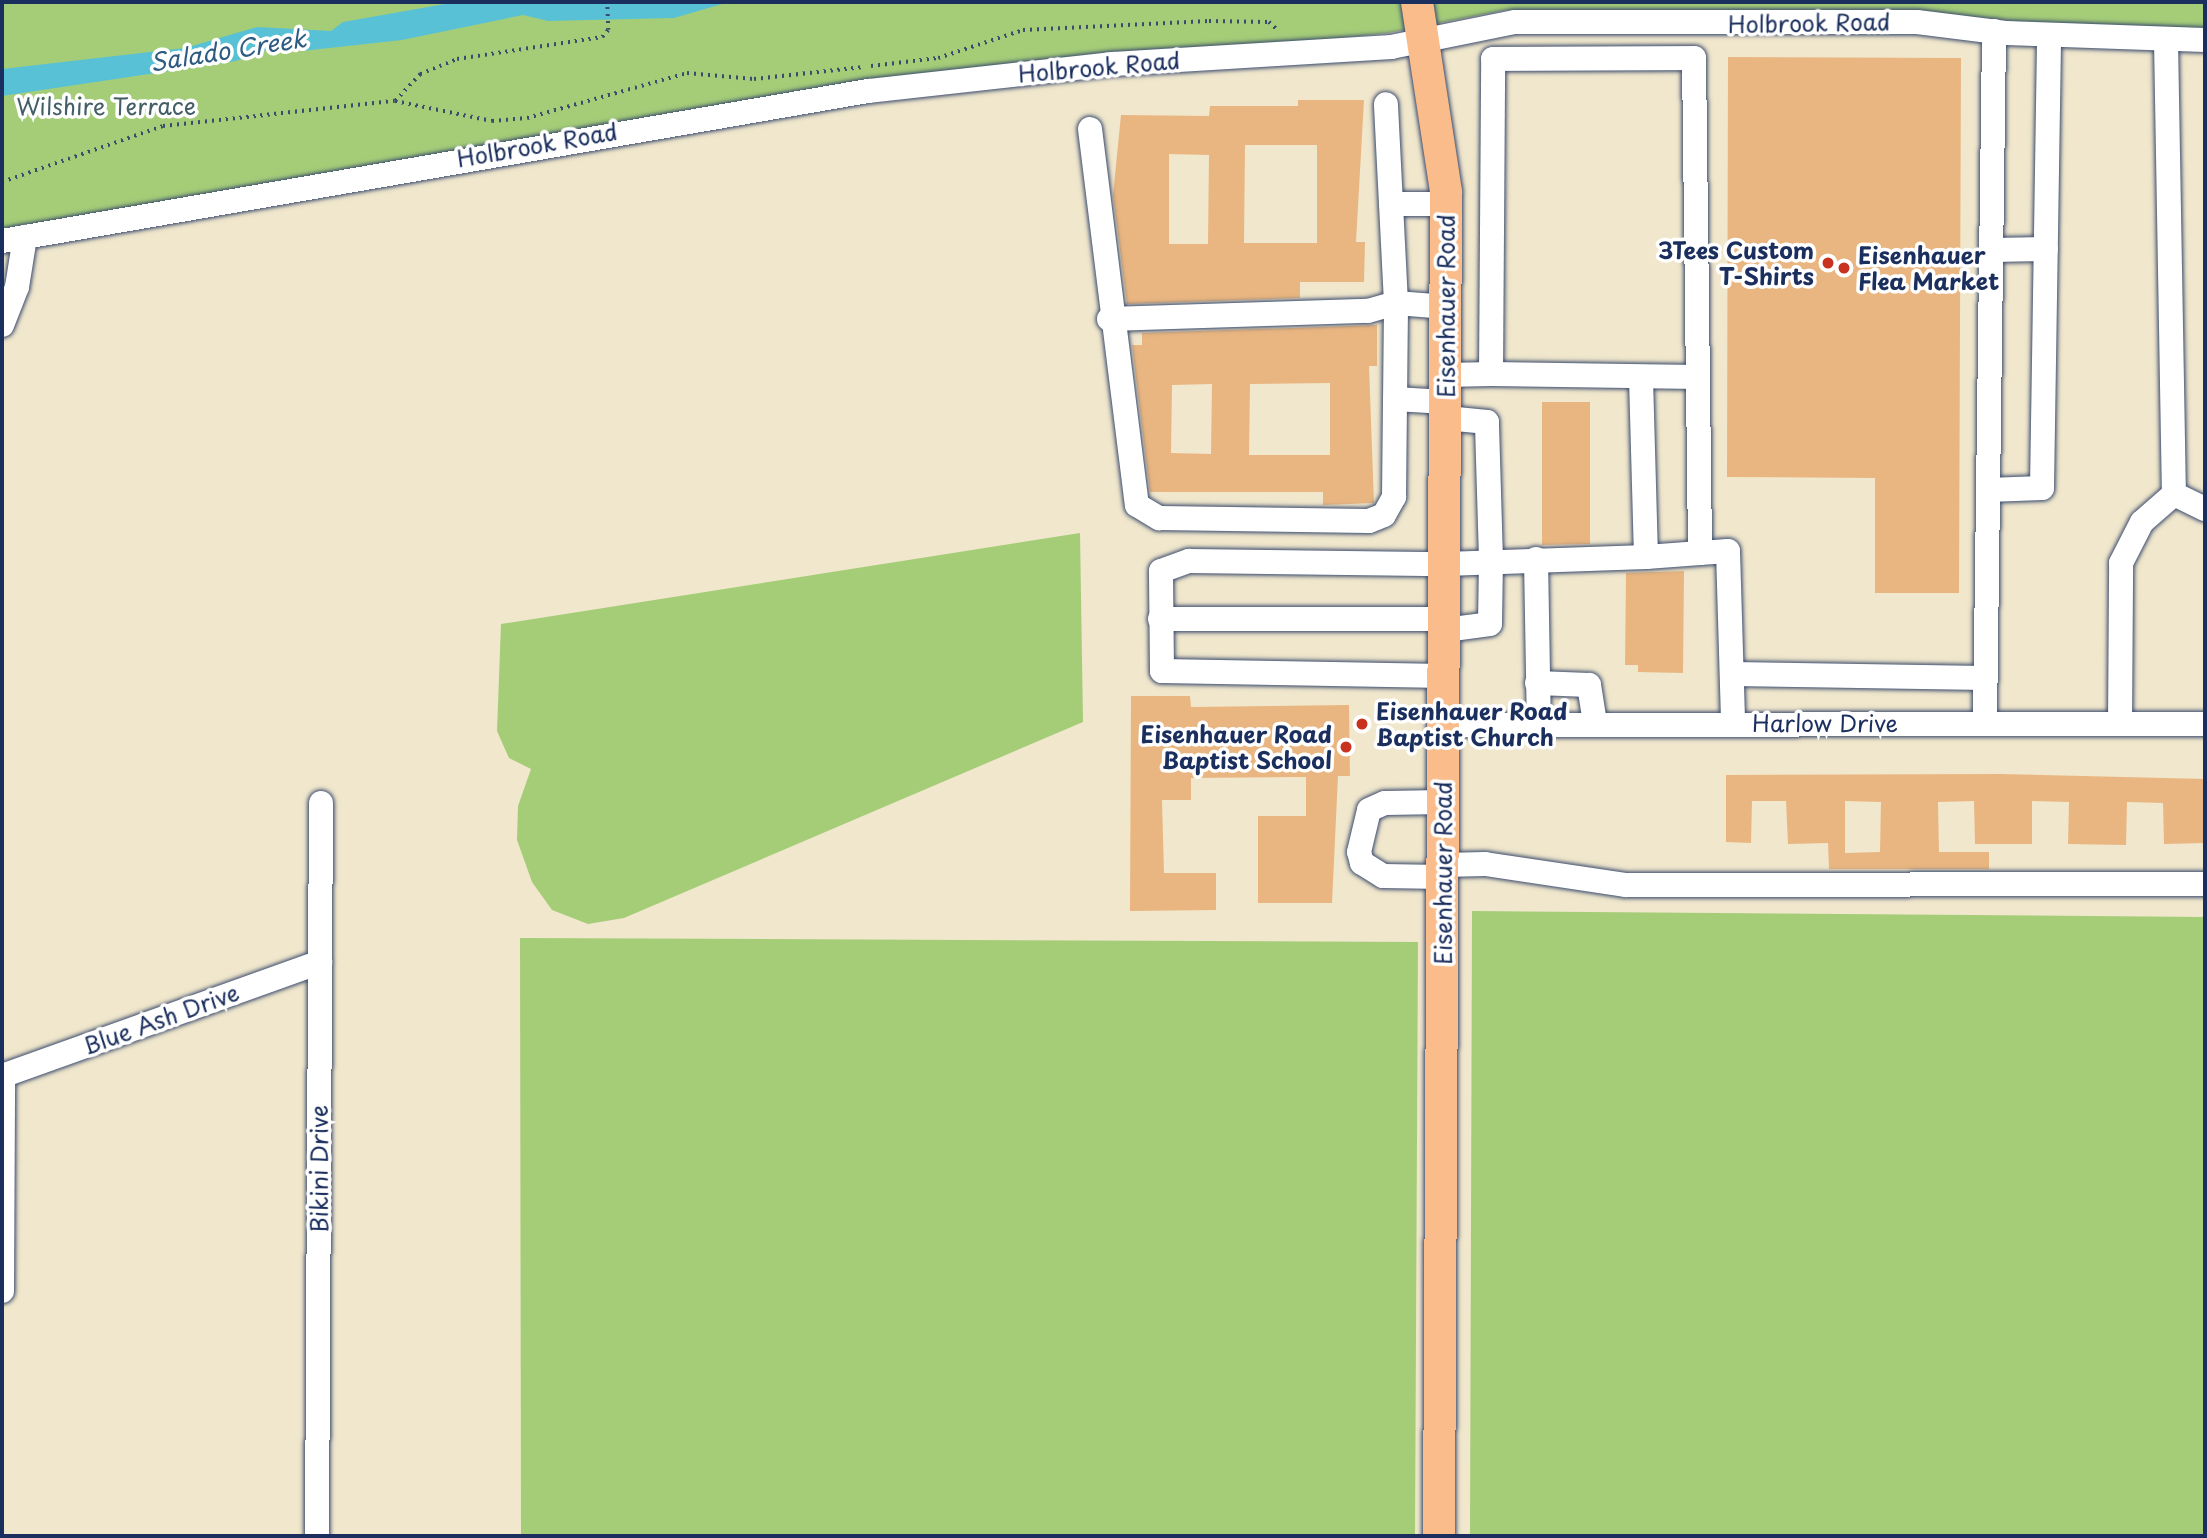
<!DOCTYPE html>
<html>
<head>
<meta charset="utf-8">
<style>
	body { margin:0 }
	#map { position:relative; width:2207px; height:1538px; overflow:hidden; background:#f0e7cc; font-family:"Playpen Sans",sans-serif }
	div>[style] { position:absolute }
	.green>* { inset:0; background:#a5cd78 }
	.water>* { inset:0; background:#59c1d5 }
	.building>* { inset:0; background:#e9b681 }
	.path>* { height:3.5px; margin-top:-1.75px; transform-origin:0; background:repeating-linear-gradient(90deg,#3b4b6e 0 2px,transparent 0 7px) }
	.roads { filter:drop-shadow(0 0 2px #3b4b6e) drop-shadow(0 0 2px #3b4b6e) }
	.minor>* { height:24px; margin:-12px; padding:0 12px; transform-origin:12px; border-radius:12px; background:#fff }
	.major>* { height:32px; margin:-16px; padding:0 16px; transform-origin:16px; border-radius:16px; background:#f9bc8a }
	.dots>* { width:19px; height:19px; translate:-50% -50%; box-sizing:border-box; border:4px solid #fff; border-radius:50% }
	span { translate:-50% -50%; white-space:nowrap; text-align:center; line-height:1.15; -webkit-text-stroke:7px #fff; paint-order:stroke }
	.street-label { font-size:23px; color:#1b2f5e }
	.park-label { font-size:23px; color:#445e66 }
	.poi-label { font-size:23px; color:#1b2f5e; font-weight:700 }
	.right { translate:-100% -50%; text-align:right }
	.left { translate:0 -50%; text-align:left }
	.water-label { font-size:24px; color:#2e5b82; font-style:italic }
	.frame { position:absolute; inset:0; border:4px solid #1b2f5e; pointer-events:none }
</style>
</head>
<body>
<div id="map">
	<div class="green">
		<div style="clip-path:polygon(2px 2px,2205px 2px,2205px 29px,2085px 29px,1910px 10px,1506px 10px,1388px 33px,782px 94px,2px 230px)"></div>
		<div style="clip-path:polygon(1080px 533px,1083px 722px,624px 918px,588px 924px,552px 910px,532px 882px,517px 840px,518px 806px,531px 769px,509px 758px,497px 731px,501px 624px)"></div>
		<div style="clip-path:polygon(1472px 911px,2205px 917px,2205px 1536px,1470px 1536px)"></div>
		<div style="clip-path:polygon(520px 938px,1418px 942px,1415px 1536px,521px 1536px)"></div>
	</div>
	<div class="water">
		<div style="clip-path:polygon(456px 2px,729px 2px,674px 18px,548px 21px,523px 15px,402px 40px,302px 51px,286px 43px,236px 61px,2px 96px,2px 69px,185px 48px,257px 27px,331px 31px,343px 22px)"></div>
	</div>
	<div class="building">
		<div style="clip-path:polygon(1728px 57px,1961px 58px,1959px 593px,1875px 593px,1875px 478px,1727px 477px)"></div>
		<div style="clip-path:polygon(evenodd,1298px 100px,1364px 100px,1356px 242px,1365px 242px,1364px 282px,1300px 282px,1300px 298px,1127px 304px,1113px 195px,1121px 115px,1209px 116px,1210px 106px,1298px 106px,1298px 100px,1245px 145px,1317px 145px,1317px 243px,1244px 243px,1245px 145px,1298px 100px,1169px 154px,1209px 155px,1208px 244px,1169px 244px,1169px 154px)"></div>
		<div style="clip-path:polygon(evenodd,1377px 325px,1377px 366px,1369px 366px,1374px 503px,1323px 505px,1323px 492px,1150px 492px,1132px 345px,1142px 345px,1142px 333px,1377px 325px,1330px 383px,1330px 455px,1249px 455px,1250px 384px,1330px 383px,1377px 325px,1212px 384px,1211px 454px,1171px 453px,1172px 385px,1212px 384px)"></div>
		<div style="clip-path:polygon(1542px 402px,1590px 402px,1590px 544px,1542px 545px)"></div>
		<div style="clip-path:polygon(1684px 571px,1683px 673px,1638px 672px,1638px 665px,1625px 665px,1626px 573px)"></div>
		<div style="clip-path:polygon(1131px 696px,1190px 696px,1191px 707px,1349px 705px,1350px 776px,1338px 776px,1332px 903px,1258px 903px,1258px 816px,1306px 816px,1306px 777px,1191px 778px,1191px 800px,1162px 800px,1164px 873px,1216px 873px,1216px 910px,1130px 911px)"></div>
		<div style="clip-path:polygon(evenodd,2000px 774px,2205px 779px,2205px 843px,2164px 844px,2163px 803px,2127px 802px,2126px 845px,2068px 844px,2069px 802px,2032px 801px,2032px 844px,1975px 844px,1974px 801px,1938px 802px,1939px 852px,1989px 852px,1989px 869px,1829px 869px,1828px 843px,1788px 844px,1786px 801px,1752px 801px,1751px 843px,1726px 842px,1726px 775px,2000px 774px,1845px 801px,1881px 802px,1880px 852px,1845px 853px,1845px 801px)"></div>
	</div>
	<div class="path">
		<div style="left:871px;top:66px;width:67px;rotate:-6.8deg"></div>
		<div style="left:938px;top:58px;width:89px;rotate:-18.2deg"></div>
		<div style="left:1023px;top:30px;width:186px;rotate:-2.8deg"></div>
		<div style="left:1209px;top:21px;width:60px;rotate:1deg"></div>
		<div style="left:1269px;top:22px;width:13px;rotate:42deg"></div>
		<div style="left:395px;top:101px;width:99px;rotate:11.7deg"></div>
		<div style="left:492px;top:121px;width:35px;rotate:-5deg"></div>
		<div style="left:527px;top:118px;width:166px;rotate:-15.7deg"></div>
		<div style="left:687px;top:73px;width:67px;rotate:5.1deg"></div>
		<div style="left:754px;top:79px;width:110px;rotate:-6.3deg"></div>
		<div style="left:2px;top:182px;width:170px;rotate:-19.2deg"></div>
		<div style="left:163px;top:126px;width:233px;rotate:-6.2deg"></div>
		<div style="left:395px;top:101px;width:37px;rotate:-47deg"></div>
		<div style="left:420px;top:74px;width:40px;rotate:-22deg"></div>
		<div style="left:457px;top:59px;width:147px;rotate:-8.6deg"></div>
		<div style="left:602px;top:37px;width:9px;rotate:-49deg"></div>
		<div style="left:608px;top:30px;width:28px;rotate:-92deg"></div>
	</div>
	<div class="roads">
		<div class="minor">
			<div style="left:2166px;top:40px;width:454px;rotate:89deg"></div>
			<div style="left:2174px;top:494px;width:34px;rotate:26deg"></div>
			<div style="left:1090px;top:129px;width:379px;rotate:82.9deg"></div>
			<div style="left:1137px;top:505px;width:26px;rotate:31deg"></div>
			<div style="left:1159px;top:518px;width:210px;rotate:0.8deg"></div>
			<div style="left:1369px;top:521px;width:16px;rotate:-22deg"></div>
			<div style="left:1384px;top:515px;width:21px;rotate:-61deg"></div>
			<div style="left:1394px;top:497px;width:194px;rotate:-89.4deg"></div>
			<div style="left:1396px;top:303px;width:199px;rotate:-92.9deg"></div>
			<div style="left:1391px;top:204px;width:55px"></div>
			<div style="left:2px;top:241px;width:879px;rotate:-9.83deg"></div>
			<div style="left:868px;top:91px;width:246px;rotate:-6.3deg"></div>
			<div style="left:1113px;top:64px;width:279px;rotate:-3.5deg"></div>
			<div style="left:1391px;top:47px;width:126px;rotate:-11.4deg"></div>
			<div style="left:1515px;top:22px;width:402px"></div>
			<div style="left:1917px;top:22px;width:89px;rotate:7.1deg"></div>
			<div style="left:2005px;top:33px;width:200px;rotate:2deg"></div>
			<div style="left:1991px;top:250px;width:55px;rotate:-1deg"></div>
			<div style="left:1109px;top:319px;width:259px;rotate:-1.8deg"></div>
			<div style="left:1368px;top:311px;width:29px;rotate:-16deg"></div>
			<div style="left:1396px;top:303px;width:51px;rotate:4.5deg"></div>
			<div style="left:2px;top:325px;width:41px;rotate:-68.5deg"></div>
			<div style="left:17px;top:287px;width:51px;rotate:-80.9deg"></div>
			<div style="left:1491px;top:374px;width:207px;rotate:0.8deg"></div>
			<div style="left:1446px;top:375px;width:45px;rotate:-1.3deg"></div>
			<div style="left:1491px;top:374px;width:315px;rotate:-89.6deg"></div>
			<div style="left:1493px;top:59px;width:201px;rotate:-0.3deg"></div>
			<div style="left:1694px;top:58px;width:495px;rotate:89.3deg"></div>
			<div style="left:1700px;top:553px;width:54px;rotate:175.8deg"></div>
			<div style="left:1395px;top:399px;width:51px;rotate:3.4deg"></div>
			<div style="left:1988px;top:490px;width:54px;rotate:-2.1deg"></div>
			<div style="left:2042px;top:488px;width:453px;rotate:-89.1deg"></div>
			<div style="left:1700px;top:553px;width:28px;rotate:-4deg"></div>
			<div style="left:1728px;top:551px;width:171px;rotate:88.3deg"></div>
			<div style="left:1536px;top:559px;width:166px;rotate:89deg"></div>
			<div style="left:1160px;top:619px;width:285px"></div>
			<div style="left:1445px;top:630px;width:45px;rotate:-7.6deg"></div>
			<div style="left:1490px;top:624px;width:64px;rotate:-89.1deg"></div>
			<div style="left:1491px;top:560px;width:138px;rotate:-91.7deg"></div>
			<div style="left:1487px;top:422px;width:41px;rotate:-174.4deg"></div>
			<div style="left:1733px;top:674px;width:252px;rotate:0.9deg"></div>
			<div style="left:1445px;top:676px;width:283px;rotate:-179deg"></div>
			<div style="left:1162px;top:671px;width:100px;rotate:-90.6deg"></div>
			<div style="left:1161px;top:571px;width:30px;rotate:-20deg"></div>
			<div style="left:1189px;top:561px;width:256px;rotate:0.7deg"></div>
			<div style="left:1445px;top:564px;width:201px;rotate:-2deg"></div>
			<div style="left:1646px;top:557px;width:180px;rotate:-91.6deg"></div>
			<div style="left:1537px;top:683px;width:52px;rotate:2.2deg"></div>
			<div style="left:1589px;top:685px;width:39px;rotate:81deg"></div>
			<div style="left:1985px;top:723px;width:692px;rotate:-89.25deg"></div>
			<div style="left:2120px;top:724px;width:161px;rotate:-89.6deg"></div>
			<div style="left:2121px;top:563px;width:46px;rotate:-62.9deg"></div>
			<div style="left:2142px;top:522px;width:43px;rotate:-41.2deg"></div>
			<div style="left:1444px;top:725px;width:761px;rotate:-0.08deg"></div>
			<div style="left:1443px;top:865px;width:42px;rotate:-1.4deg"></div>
			<div style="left:1485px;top:864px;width:143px;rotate:8.5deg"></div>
			<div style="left:1626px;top:885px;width:579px;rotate:-0.1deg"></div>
			<div style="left:1443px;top:877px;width:60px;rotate:-179deg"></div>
			<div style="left:1383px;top:876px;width:25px;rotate:-148deg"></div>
			<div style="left:1362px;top:863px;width:11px;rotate:-105deg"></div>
			<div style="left:1359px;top:852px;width:43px;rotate:-76.6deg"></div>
			<div style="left:1369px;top:810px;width:17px;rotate:-24deg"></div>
			<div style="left:1385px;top:803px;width:59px;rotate:-1deg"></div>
			<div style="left:2px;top:1076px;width:338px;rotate:-19.7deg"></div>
			<div style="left:2px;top:1291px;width:215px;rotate:-89.7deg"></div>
			<div style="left:317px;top:1536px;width:733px;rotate:-89.69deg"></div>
		</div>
		<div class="major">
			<div style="left:1417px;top:2px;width:192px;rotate:81.3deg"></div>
			<div style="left:1446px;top:192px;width:1344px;rotate:90.3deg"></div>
		</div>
	</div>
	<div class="dots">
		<div style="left:1828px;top:263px;background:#c8321e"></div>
		<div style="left:1844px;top:268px;background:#c8321e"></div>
		<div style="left:1362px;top:724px;background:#c8321e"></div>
		<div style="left:1346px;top:747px;background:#c8321e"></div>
	</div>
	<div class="street-label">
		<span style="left:1809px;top:23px;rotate:-1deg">Holbrook Road</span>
		<span style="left:1099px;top:67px;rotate:-5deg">Holbrook Road</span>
		<span style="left:537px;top:145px;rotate:-10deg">Holbrook Road</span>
		<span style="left:1446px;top:306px;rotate:-90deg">Eisenhauer Road</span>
		<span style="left:1825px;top:723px">Harlow Drive</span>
		<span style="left:1443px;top:873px;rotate:-90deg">Eisenhauer Road</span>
		<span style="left:161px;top:1019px;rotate:-20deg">Blue Ash Drive</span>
		<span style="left:319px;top:1169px;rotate:-90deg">Bikini Drive</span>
	</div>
	<div class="park-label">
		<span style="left:106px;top:106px">Wilshire Terrace</span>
	</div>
	<div class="poi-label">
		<span class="right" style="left:1814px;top:263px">3Tees Custom<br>T-Shirts</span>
		<span class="left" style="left:1858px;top:268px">Eisenhauer<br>Flea Market</span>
		<span class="left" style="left:1376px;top:724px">Eisenhauer Road<br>Baptist Church</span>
		<span class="right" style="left:1332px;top:747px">Eisenhauer Road<br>Baptist School</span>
	</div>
	<div class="water-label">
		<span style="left:228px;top:50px;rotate:-9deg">Salado Creek</span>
	</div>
	<div class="frame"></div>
</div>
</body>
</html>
